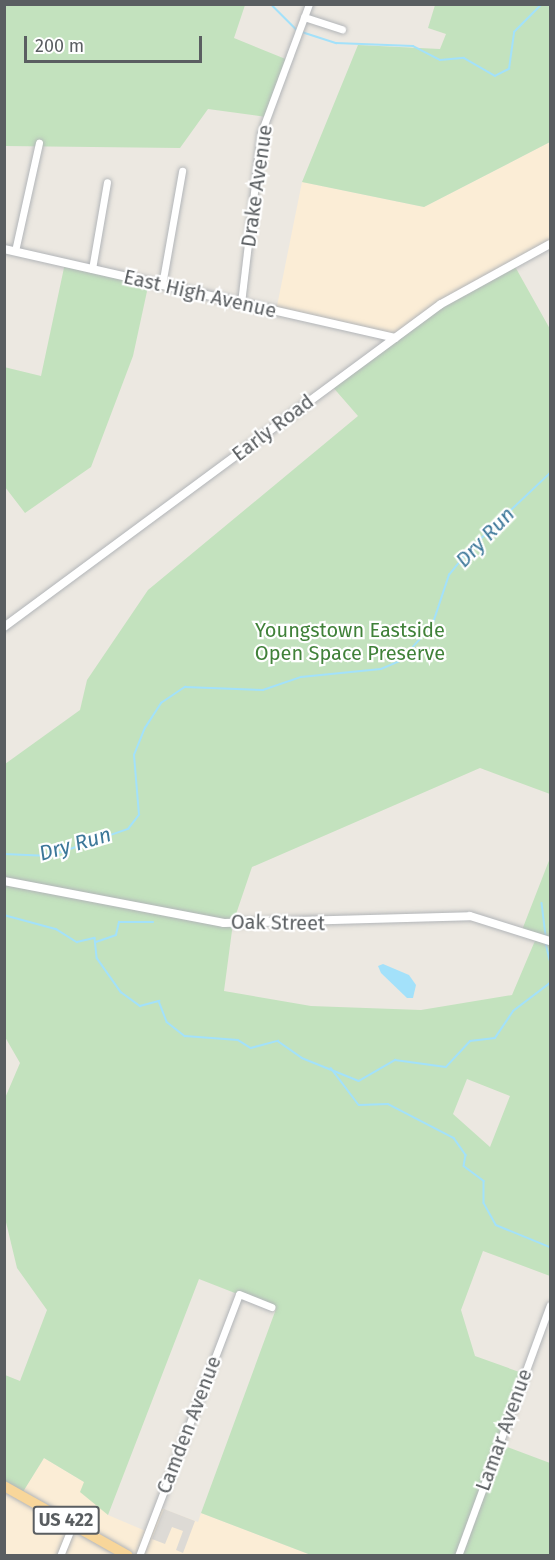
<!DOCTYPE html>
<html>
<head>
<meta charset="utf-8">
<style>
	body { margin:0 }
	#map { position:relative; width:555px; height:1560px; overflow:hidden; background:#ece8e1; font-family:"Fira Sans",sans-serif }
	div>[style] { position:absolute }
	.commercial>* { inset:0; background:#fbedd6 }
	.industrial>* { inset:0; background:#dddad5 }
	.green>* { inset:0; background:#c3e2be }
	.water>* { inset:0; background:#a3e1fa }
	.stream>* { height:1.5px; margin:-0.75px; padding:0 0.75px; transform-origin:0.75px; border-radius:0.75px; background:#a3e1fa }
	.roads { filter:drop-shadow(0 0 2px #b2b5b8) drop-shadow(0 0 2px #b2b5b8) }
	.minor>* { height:7px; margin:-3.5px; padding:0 3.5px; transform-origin:3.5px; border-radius:3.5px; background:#fff }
	.tertiary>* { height:8px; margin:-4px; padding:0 4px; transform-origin:4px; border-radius:4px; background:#fff }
	.trunk>* { height:10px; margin:-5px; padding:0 5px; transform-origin:5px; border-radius:5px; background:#f8d69a }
	span { translate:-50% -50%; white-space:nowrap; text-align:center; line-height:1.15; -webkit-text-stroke:4.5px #fff; paint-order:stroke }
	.shield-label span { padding:2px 4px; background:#fff; border:2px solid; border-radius:4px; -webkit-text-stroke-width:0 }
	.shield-label { font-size:18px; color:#5a5e61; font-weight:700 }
	.street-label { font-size:20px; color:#5a5e61 }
	.park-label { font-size:20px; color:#408139 }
	.water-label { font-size:21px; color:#3c7799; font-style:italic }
	.frame { position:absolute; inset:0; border:6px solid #5a5e61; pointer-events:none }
	.scale { position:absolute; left:24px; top:36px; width:178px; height:27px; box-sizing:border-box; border:3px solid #5a5e61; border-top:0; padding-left:8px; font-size:18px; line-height:21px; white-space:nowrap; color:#5a5e61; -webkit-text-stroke:4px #fff; paint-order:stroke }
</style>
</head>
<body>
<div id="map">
	<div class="commercial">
		<div style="clip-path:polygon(550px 142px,550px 244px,395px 338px,276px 311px,302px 182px,424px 207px)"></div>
		<div style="clip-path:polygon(44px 1458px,84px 1482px,108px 1515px,148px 1532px,158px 1507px,198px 1522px,201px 1513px,311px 1555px,5px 1555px,4px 1485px,21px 1495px)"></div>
	</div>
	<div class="industrial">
		<div style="clip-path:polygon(164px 1509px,195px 1521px,183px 1553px,176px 1550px,183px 1531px,172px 1527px,165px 1544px,152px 1539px)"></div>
	</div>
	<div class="green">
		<div style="clip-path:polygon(5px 5px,245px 5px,234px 38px,288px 60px,266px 117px,208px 109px,180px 148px,5px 146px)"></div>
		<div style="clip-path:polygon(435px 5px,550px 5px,550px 142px,424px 207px,302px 182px,358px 45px,440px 49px,446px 34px,428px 28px)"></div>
		<div style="clip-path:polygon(65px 263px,149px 282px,133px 356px,91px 467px,25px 513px,5px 487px,4px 367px,41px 376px)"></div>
		<div style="clip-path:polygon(evenodd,513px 263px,550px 329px,550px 794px,480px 768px,252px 867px,233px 923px,224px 991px,311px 1006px,421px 1010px,512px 995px,537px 936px,522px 930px,550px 858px,550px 1276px,483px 1251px,461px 1310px,475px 1356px,525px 1374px,499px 1444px,550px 1463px,550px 1555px,311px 1555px,201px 1513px,276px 1309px,199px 1279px,108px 1515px,80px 1492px,84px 1482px,44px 1458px,21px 1495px,5px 1485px,5px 1375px,20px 1381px,47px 1310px,17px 1268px,5px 1218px,5px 1098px,20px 1063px,5px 1037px,5px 764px,80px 710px,87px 680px,148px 590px,358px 416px,331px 385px,441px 304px,513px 263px,467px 1079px,510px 1096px,490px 1147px,453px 1114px,467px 1079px)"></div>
	</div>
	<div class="water">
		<div style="clip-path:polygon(383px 964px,409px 975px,416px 985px,413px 998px,407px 998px,381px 973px,378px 966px)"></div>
	</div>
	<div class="stream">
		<div style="left:271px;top:4px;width:37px;rotate:45deg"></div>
		<div style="left:302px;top:32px;width:36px;rotate:18deg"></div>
		<div style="left:336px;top:43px;width:77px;rotate:2.2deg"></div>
		<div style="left:413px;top:46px;width:30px;rotate:27deg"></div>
		<div style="left:440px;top:60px;width:24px;rotate:-5deg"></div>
		<div style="left:464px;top:58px;width:36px;rotate:30deg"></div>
		<div style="left:495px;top:76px;width:16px;rotate:-27deg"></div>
		<div style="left:509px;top:69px;width:37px;rotate:-82deg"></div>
		<div style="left:514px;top:32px;width:40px;rotate:-45deg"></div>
		<div style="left:4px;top:65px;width:7px;rotate:90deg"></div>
		<div style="left:4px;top:854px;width:46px;rotate:2.5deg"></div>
		<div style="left:50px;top:856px;width:83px;rotate:-19.1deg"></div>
		<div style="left:128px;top:829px;width:18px;rotate:-52deg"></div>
		<div style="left:139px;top:815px;width:60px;rotate:-94.8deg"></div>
		<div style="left:134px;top:755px;width:29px;rotate:-68deg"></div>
		<div style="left:145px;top:728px;width:30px;rotate:-57deg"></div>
		<div style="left:161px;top:703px;width:29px;rotate:-34deg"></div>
		<div style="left:185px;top:687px;width:78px;rotate:2.2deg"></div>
		<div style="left:263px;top:690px;width:40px;rotate:-18.9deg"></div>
		<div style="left:301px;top:677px;width:80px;rotate:-5.7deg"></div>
		<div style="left:381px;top:669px;width:21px;rotate:-23deg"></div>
		<div style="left:400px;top:661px;width:47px;rotate:-47.6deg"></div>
		<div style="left:432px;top:626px;width:54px;rotate:-71.6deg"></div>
		<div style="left:449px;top:575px;width:33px;rotate:-51deg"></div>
		<div style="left:470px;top:549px;width:110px;rotate:-43.5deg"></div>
		<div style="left:542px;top:903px;width:32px;rotate:83deg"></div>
		<div style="left:4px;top:915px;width:54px;rotate:15.1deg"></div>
		<div style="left:56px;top:929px;width:25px;rotate:32deg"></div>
		<div style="left:77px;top:942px;width:18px;rotate:-13deg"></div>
		<div style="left:95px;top:938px;width:20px;rotate:84deg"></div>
		<div style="left:97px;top:958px;width:42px;rotate:54.8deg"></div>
		<div style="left:121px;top:992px;width:24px;rotate:36deg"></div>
		<div style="left:140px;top:1006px;width:20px;rotate:-15deg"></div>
		<div style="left:159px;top:1001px;width:22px;rotate:69deg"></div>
		<div style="left:167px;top:1022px;width:23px;rotate:38deg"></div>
		<div style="left:185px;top:1036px;width:53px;rotate:4.3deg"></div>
		<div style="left:238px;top:1040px;width:15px;rotate:32deg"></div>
		<div style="left:251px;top:1048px;width:28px;rotate:-15deg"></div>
		<div style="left:278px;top:1041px;width:29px;rotate:35deg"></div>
		<div style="left:302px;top:1058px;width:61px;rotate:22deg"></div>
		<div style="left:359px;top:1081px;width:42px;rotate:-30.3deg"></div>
		<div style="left:395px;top:1060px;width:51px;rotate:7.8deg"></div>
		<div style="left:446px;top:1067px;width:35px;rotate:-47deg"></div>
		<div style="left:470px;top:1041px;width:25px;rotate:-7deg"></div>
		<div style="left:495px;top:1038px;width:32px;rotate:-56deg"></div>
		<div style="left:513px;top:1011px;width:46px;rotate:-37.1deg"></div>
		<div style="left:4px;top:920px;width:2px;rotate:90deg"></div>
		<div style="left:96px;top:942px;width:21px;rotate:-19deg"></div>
		<div style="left:116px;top:935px;width:13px;rotate:-77deg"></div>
		<div style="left:119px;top:922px;width:34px"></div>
		<div style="left:546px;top:943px;width:17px;rotate:77deg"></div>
		<div style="left:331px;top:1068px;width:46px;rotate:52.9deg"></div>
		<div style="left:359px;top:1105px;width:29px;rotate:-2deg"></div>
		<div style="left:388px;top:1104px;width:74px;rotate:27.3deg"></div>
		<div style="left:454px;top:1138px;width:21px;rotate:55deg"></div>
		<div style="left:466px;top:1155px;width:11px;rotate:100deg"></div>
		<div style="left:464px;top:1166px;width:25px;rotate:37deg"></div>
		<div style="left:484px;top:1181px;width:22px;rotate:90deg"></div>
		<div style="left:484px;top:1203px;width:25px;rotate:61deg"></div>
		<div style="left:496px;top:1225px;width:58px;rotate:22.2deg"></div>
	</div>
	<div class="roads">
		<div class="minor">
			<div style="left:304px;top:17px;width:40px;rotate:18deg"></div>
			<div style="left:15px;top:251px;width:111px;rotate:-77.5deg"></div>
			<div style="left:92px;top:269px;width:88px;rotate:-80.2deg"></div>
			<div style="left:162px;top:285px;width:116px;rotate:-80deg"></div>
			<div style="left:241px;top:303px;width:171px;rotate:-83.3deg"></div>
			<div style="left:261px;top:133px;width:138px;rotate:-69.6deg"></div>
			<div style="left:60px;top:1556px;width:35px;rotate:-68deg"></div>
			<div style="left:139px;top:1556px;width:280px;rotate:-69.1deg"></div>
			<div style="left:239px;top:1294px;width:35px;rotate:22deg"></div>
			<div style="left:458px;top:1556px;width:267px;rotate:-69.9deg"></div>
		</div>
		<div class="tertiary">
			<div style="left:4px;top:249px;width:401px;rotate:12.8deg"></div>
			<div style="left:4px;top:627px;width:543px;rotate:-36.47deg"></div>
			<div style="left:441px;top:304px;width:124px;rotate:-28.8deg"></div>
			<div style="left:4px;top:881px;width:224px;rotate:10.8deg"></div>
			<div style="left:224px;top:923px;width:246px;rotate:-1.6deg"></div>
			<div style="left:470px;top:916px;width:84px;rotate:17.4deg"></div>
		</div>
		<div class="trunk">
			<div style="left:4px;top:1486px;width:142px;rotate:29.4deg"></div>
		</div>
	</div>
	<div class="shield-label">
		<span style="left:66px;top:1520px">US 422</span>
	</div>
	<div class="street-label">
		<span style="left:257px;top:186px;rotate:-82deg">Drake Avenue</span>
		<span style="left:200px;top:294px;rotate:13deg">East High Avenue</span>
		<span style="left:273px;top:428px;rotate:-37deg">Early Road</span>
		<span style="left:278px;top:923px;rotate:1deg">Oak Street</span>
		<span style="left:189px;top:1425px;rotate:-69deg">Camden Avenue</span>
		<span style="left:504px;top:1430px;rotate:-70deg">Lamar Avenue</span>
	</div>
	<div class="park-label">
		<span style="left:350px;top:642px">Youngstown Eastside<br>Open Space Preserve</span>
	</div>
	<div class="water-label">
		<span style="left:485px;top:537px;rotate:-46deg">Dry Run</span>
		<span style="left:75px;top:844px;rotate:-16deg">Dry Run</span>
	</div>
	<div class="frame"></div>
	<div class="scale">200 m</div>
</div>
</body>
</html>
